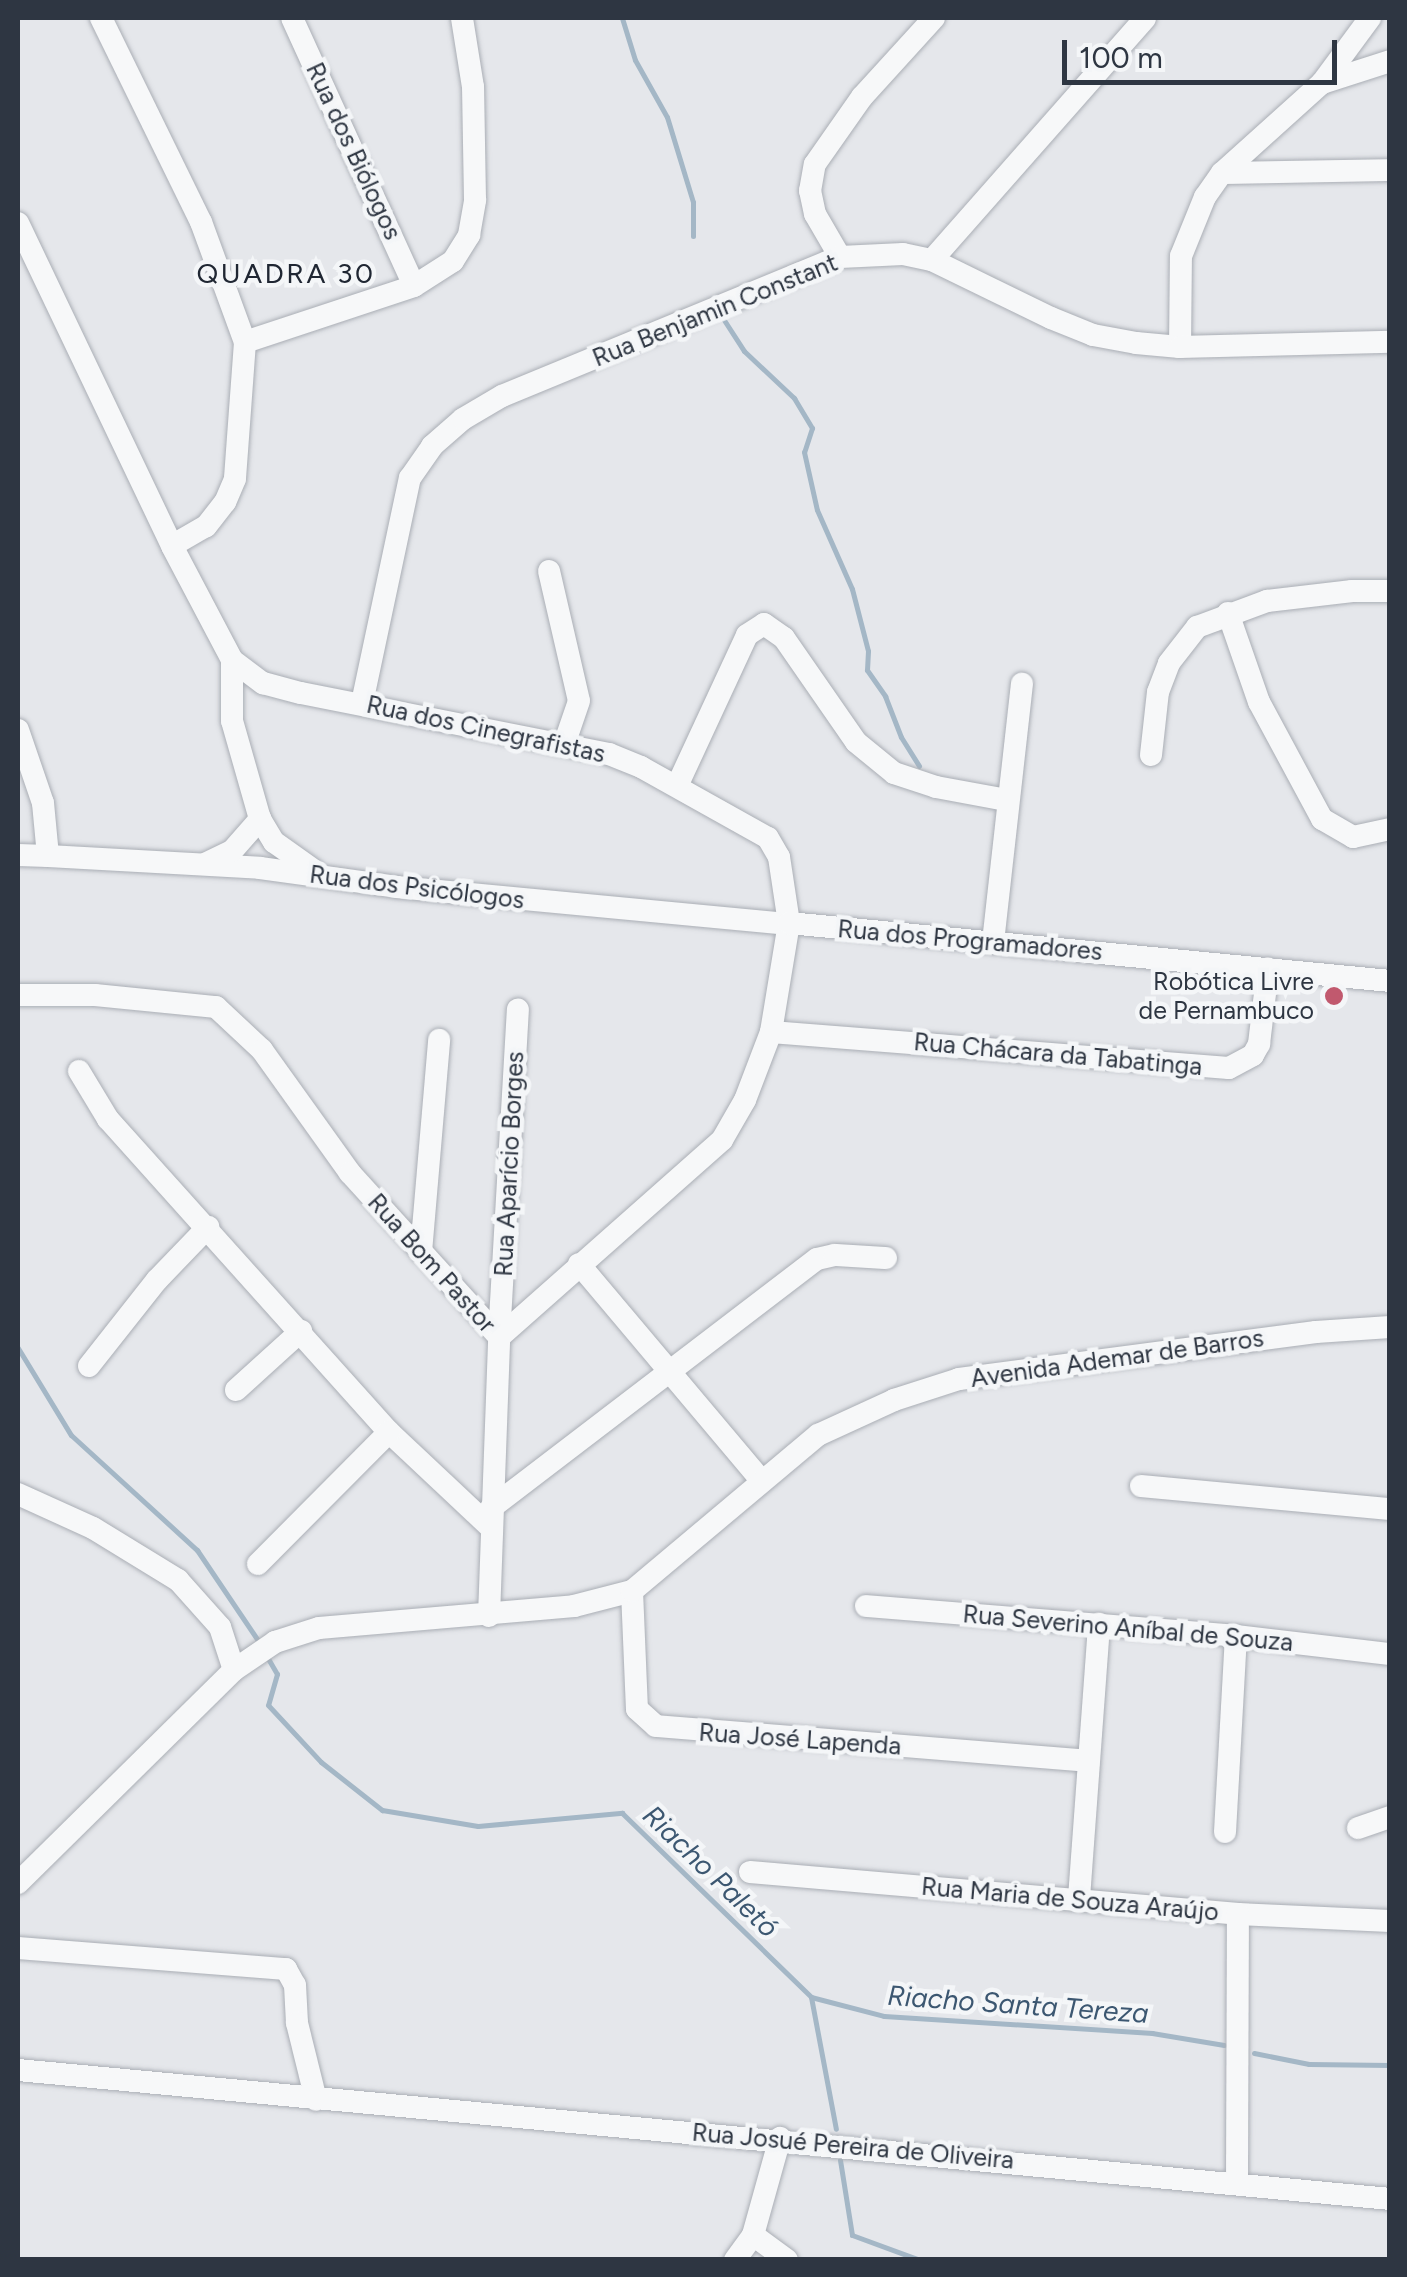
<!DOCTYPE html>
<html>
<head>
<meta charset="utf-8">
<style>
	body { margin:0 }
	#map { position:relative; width:1407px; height:2277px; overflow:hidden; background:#e5e7eb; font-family:Figtree,sans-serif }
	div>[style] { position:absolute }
	.stream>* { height:5px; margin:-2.5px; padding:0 2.5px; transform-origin:2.5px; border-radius:2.5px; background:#a4b7c6 }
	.roads { filter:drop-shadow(0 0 2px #aaaeb5) drop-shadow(0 0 2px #aaaeb5) }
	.street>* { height:22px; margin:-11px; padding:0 11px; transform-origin:11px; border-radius:11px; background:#f7f8f9 }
	.dots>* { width:28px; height:28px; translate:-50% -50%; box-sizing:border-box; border:5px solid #f4f6f8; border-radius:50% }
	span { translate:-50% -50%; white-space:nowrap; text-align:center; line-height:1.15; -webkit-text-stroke:9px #f4f6f8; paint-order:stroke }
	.street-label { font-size:25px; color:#2e3642 }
	.poi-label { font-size:25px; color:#2e3642 }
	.right { translate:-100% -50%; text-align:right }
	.neighbourhood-label { font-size:28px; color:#202733; letter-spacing:2.5px }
	.water-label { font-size:28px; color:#3c5771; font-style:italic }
	.frame { position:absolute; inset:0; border:20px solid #2e3642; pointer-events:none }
	.scale { position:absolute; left:1062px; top:40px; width:275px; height:45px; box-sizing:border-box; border:5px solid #2e3642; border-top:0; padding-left:12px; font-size:30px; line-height:35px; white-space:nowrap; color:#2e3642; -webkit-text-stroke:8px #f4f6f8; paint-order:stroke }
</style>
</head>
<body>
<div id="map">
	<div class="stream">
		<div style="left:622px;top:18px;width:44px;rotate:72.8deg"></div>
		<div style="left:635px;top:60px;width:65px;rotate:60.7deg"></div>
		<div style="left:667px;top:117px;width:89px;rotate:73deg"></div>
		<div style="left:693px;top:202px;width:34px;rotate:90deg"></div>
		<div style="left:724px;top:320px;width:37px;rotate:57deg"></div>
		<div style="left:744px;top:351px;width:69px;rotate:43.2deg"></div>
		<div style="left:794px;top:398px;width:35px;rotate:59deg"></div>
		<div style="left:812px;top:428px;width:25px;rotate:108deg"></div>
		<div style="left:804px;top:452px;width:59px;rotate:77.4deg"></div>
		<div style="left:817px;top:510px;width:86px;rotate:66.1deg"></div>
		<div style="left:852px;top:589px;width:64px;rotate:75.5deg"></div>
		<div style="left:868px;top:651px;width:19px;rotate:93deg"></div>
		<div style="left:867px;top:670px;width:32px;rotate:55deg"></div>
		<div style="left:885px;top:696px;width:44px;rotate:68.7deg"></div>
		<div style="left:901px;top:737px;width:34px;rotate:58deg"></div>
		<div style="left:18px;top:1348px;width:102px;rotate:58.7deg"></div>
		<div style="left:71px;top:1435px;width:171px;rotate:42.4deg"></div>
		<div style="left:197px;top:1550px;width:115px;rotate:56deg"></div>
		<div style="left:266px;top:1655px;width:22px;rotate:60deg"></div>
		<div style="left:277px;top:1674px;width:32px;rotate:106deg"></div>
		<div style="left:268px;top:1705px;width:78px;rotate:47.1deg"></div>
		<div style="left:321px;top:1762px;width:78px;rotate:38.2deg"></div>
		<div style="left:382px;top:1810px;width:97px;rotate:9.5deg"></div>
		<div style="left:478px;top:1826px;width:145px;rotate:-5.2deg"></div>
		<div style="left:622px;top:1813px;width:264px;rotate:44.2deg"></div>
		<div style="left:811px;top:1997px;width:134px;rotate:79.3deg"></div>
		<div style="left:811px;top:1997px;width:75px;rotate:14.6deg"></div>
		<div style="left:884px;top:2016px;width:269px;rotate:3.6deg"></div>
		<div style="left:1152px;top:2033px;width:73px;rotate:9.5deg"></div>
		<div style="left:1254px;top:2053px;width:56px;rotate:11.3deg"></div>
		<div style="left:1309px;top:2064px;width:81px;rotate:0.7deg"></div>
		<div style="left:840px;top:2160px;width:76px;rotate:80.9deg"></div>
		<div style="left:852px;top:2235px;width:72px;rotate:20.2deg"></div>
	</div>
	<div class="roads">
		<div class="street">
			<div style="left:101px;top:18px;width:227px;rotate:63.9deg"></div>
			<div style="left:201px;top:222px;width:128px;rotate:69.9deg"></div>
			<div style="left:245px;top:342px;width:137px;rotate:94.2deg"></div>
			<div style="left:235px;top:479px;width:25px;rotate:113deg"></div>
			<div style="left:225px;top:502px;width:31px;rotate:128deg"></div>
			<div style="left:206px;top:526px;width:39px;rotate:150deg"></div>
			<div style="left:292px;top:18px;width:294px;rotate:65.5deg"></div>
			<div style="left:1322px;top:83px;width:81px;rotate:-53.6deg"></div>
			<div style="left:1222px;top:173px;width:168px;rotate:-1deg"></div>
			<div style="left:18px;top:223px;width:358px;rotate:64.5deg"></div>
			<div style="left:172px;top:546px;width:129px;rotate:62.2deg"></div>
			<div style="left:232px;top:660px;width:39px;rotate:37deg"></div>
			<div style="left:263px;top:683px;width:39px;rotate:15deg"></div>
			<div style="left:301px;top:693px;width:314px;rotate:11.2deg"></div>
			<div style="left:609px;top:754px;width:35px;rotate:22deg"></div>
			<div style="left:641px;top:767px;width:145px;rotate:29.2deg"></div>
			<div style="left:768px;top:838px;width:22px;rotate:60deg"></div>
			<div style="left:779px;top:857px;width:67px;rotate:81.4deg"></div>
			<div style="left:789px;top:923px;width:110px;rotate:99.4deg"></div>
			<div style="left:771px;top:1032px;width:73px;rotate:110.9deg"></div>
			<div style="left:745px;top:1100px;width:46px;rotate:119.9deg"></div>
			<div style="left:722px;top:1140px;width:298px;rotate:138.5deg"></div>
			<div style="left:840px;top:257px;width:50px;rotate:-120.2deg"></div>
			<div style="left:815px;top:214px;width:24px;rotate:-102deg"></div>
			<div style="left:810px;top:191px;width:27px;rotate:-80deg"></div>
			<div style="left:815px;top:164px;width:82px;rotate:-55deg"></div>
			<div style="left:862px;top:97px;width:107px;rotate:-47.7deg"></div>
			<div style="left:932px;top:260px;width:322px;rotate:-48.6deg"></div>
			<div style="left:245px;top:342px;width:178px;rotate:-18.3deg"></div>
			<div style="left:414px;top:286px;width:46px;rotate:-32.7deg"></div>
			<div style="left:453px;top:261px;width:31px;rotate:-58deg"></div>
			<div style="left:469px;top:235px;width:36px;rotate:-80deg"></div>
			<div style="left:475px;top:200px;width:113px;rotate:-91deg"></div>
			<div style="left:473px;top:87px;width:70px;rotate:-99.1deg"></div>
			<div style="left:1180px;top:347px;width:91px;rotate:-89.4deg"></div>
			<div style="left:1181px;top:256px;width:64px;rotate:-67.9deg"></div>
			<div style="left:1205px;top:197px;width:29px;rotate:-55deg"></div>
			<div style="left:1222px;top:173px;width:135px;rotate:-42deg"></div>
			<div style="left:1322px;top:83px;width:71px;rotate:-17.9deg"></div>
			<div style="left:549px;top:571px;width:133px;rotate:77deg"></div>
			<div style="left:579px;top:701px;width:43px;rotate:108.9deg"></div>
			<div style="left:1228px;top:613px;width:94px;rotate:70.8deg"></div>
			<div style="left:1259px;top:702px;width:133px;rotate:61.7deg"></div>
			<div style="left:1322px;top:819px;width:36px;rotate:30deg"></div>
			<div style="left:1353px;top:837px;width:38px;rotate:-12deg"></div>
			<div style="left:362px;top:703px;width:230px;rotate:-78deg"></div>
			<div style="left:410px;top:478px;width:39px;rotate:-55deg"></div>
			<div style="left:432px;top:446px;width:41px;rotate:-41.1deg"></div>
			<div style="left:463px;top:419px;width:45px;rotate:-30.5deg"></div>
			<div style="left:502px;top:396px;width:365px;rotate:-22.4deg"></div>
			<div style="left:840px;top:257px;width:63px;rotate:-2.7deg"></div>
			<div style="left:903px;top:254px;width:30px;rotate:12deg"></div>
			<div style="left:932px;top:260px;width:132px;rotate:26deg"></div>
			<div style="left:1051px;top:318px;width:45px;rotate:22deg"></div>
			<div style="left:1093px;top:335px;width:44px;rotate:10.5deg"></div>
			<div style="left:1136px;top:343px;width:44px;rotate:5.2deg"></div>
			<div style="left:1180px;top:347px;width:210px;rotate:-1.4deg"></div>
			<div style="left:18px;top:730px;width:77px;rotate:71.1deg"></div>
			<div style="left:43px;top:803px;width:53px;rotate:84.6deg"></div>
			<div style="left:48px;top:856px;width:212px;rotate:3.2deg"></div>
			<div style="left:260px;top:868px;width:138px;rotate:7.9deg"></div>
			<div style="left:397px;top:887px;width:391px;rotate:5.4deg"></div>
			<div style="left:1151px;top:755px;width:63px;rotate:-83.7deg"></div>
			<div style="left:1158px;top:692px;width:31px;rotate:-69deg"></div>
			<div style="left:1169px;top:663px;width:46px;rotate:-52.1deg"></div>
			<div style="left:1197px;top:627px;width:75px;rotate:-20.4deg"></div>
			<div style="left:1267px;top:601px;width:86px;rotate:-6.7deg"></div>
			<div style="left:1352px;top:591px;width:38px"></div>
			<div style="left:677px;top:786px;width:166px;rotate:-65.1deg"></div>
			<div style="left:747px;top:635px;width:20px;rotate:-33deg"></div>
			<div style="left:764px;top:624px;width:24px;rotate:35deg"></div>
			<div style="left:784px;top:638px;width:126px;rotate:55.3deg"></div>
			<div style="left:856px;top:742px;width:49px;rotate:39.2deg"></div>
			<div style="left:894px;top:773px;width:44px;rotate:18.4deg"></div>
			<div style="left:936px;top:787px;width:71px;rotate:10.5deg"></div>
			<div style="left:260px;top:819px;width:27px;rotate:59deg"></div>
			<div style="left:274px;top:842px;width:50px;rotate:35.3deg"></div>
			<div style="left:18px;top:855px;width:30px;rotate:2deg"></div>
			<div style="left:205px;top:864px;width:30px;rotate:-26deg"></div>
			<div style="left:232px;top:851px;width:43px;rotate:-48.8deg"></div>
			<div style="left:260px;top:819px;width:102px;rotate:-105.9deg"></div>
			<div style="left:232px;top:721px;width:61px;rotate:-90deg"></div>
			<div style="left:789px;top:923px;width:604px;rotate:5.51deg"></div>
			<div style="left:993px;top:942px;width:260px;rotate:-83.6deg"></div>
			<div style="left:18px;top:995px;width:77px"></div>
			<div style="left:95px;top:995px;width:122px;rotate:5.7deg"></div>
			<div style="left:216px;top:1007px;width:63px;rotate:43.1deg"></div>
			<div style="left:262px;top:1050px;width:151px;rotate:54.4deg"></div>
			<div style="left:350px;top:1173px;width:222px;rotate:47.7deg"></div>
			<div style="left:771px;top:1032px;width:459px;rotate:4.5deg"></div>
			<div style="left:1229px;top:1068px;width:27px;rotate:-28deg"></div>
			<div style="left:1253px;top:1055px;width:13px;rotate:-61deg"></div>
			<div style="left:1259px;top:1044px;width:76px;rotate:-83.2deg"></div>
			<div style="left:79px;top:1071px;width:56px;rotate:58.9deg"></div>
			<div style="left:108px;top:1119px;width:421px;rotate:48.1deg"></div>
			<div style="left:389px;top:1432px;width:139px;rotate:43.2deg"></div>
			<div style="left:421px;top:1252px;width:213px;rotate:-85.1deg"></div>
			<div style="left:579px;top:1264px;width:281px;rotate:49.9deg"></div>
			<div style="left:89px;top:1366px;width:110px;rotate:-51.7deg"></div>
			<div style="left:157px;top:1280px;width:74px;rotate:-46.1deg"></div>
			<div style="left:236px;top:1390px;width:88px;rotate:-42.2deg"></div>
			<div style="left:1141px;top:1486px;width:250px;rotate:5.3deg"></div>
			<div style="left:18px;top:1494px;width:82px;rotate:24.4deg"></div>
			<div style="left:93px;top:1528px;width:100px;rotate:31.5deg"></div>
			<div style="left:178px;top:1580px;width:63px;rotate:48.2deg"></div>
			<div style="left:220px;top:1627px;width:45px;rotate:72deg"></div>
			<div style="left:491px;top:1508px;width:410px;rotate:-37.4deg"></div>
			<div style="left:817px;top:1259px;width:18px;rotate:-13deg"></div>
			<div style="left:835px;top:1255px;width:51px;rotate:3.4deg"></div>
			<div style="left:258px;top:1564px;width:186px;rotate:-45.2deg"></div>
			<div style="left:632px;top:1591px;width:118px;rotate:87.6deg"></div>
			<div style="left:637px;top:1709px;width:25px;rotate:42deg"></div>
			<div style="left:656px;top:1726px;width:434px;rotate:4.6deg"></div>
			<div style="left:866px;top:1606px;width:371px;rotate:4.6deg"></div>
			<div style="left:1236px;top:1636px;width:155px;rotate:6.7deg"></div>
			<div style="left:489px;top:1616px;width:279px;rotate:-87.9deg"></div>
			<div style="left:499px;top:1337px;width:328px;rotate:-86.7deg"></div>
			<div style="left:1358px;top:1828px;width:34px;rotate:-19deg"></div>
			<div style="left:1225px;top:1832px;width:196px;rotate:-86.8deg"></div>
			<div style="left:750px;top:1872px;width:490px;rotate:4.9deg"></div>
			<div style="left:1238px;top:1914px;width:152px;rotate:2.6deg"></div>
			<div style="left:18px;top:1883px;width:303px;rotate:-44.6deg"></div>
			<div style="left:234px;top:1670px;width:50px;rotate:-34.3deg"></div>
			<div style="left:275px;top:1642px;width:46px;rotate:-17.7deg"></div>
			<div style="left:319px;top:1628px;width:256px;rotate:-4.9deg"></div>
			<div style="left:574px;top:1606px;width:60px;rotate:-14.5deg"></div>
			<div style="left:632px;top:1591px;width:243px;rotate:-40deg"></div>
			<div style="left:818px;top:1435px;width:84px;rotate:-24.7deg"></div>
			<div style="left:894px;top:1400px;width:68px;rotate:-17.9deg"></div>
			<div style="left:959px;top:1379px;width:360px;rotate:-7.5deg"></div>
			<div style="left:1316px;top:1332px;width:74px;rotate:-3.9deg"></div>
			<div style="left:1079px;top:1898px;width:275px;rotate:-85.8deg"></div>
			<div style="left:18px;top:1948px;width:269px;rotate:4.5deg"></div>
			<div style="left:286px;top:1969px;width:18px;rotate:61deg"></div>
			<div style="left:295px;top:1985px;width:38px;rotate:87deg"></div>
			<div style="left:297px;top:2023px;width:79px;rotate:76.1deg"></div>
			<div style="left:18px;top:2070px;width:1378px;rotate:5.37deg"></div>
			<div style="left:1237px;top:2184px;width:270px;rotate:-89.8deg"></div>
			<div style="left:753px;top:2235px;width:42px;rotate:36.3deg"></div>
			<div style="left:735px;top:2260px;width:31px;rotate:-54deg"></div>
			<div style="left:753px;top:2235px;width:101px;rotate:-74.4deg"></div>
		</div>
	</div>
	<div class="dots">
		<div style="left:1334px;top:996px;background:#c1596e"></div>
	</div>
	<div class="street-label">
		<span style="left:354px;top:151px;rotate:65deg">Rua dos Biólogos</span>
		<span style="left:715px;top:310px;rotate:-22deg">Rua Benjamin Constant</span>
		<span style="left:486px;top:729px;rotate:12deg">Rua dos Cinegrafistas</span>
		<span style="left:417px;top:887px;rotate:7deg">Rua dos Psicólogos</span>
		<span style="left:970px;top:940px;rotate:5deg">Rua dos Programadores</span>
		<span style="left:1058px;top:1054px;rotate:5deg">Rua Chácara da Tabatinga</span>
		<span style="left:509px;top:1164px;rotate:-87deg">Rua Aparício Borges</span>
		<span style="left:432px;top:1263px;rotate:48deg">Rua Bom Pastor</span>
		<span style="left:1117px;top:1358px;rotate:-8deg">Avenida Ademar de Barros</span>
		<span style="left:1128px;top:1628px;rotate:5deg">Rua Severino Aníbal de Souza</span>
		<span style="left:800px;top:1739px;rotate:4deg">Rua José Lapenda</span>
		<span style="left:1070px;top:1899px;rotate:5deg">Rua Maria de Souza Araújo</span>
		<span style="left:853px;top:2146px;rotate:5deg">Rua Josué Pereira de Oliveira</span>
	</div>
	<div class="poi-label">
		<span class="right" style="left:1314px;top:996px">Robótica Livre<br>de Pernambuco</span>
	</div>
	<div class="neighbourhood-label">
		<span style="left:286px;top:273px">QUADRA 30</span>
	</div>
	<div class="water-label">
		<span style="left:711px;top:1871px;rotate:44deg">Riacho Paletó</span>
		<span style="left:1018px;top:2004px;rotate:4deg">Riacho Santa Tereza</span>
	</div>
	<div class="frame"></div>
	<div class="scale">100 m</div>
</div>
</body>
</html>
